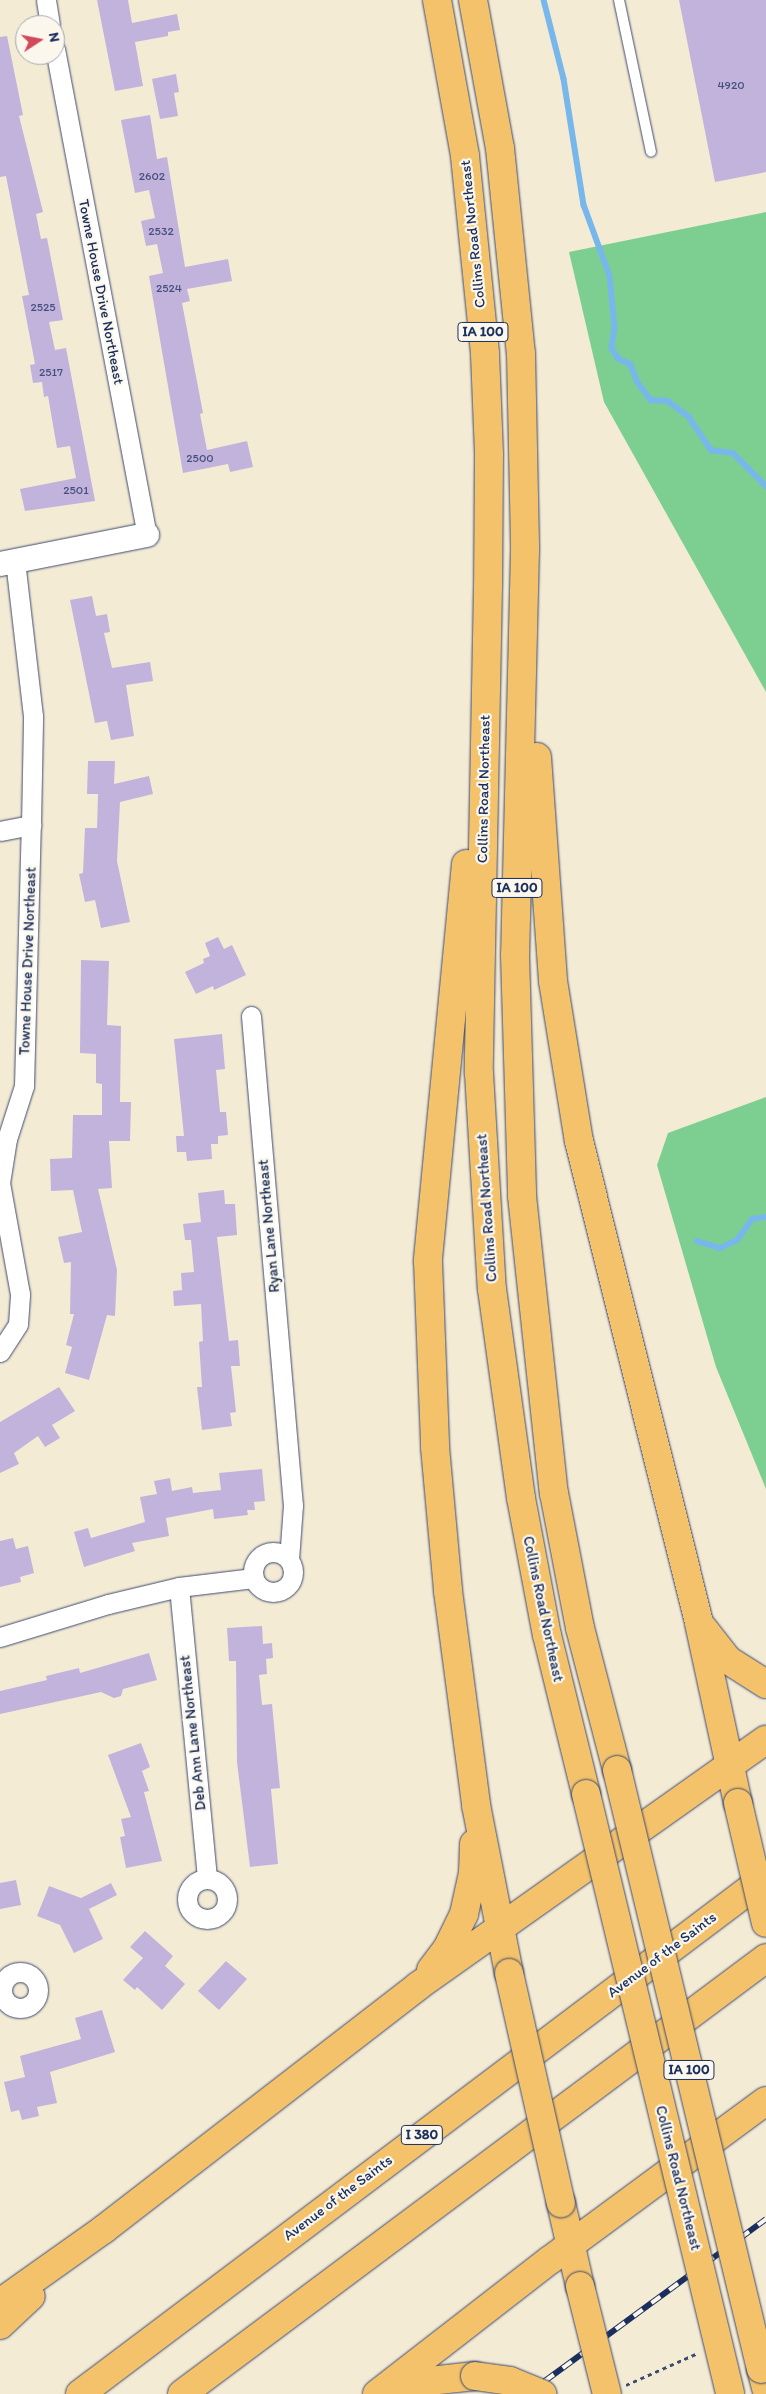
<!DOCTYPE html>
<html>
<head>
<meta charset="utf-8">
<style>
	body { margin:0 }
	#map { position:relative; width:766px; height:2394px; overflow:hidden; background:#f4ebd5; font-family:Itim,sans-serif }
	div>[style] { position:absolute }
	.green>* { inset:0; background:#7ccf91 }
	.stream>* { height:5.5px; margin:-2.75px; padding:0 2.75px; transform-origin:2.75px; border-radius:2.75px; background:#78b7eb }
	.building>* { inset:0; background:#c2b3dd }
	.path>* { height:3px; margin-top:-1.5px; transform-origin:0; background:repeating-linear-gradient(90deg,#3c4b70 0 4px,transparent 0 8px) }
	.roads { filter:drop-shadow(0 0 1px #3c4b70) drop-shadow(0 0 1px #3c4b70) }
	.service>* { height:10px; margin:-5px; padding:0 5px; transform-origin:5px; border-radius:5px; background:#fff }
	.minor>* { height:19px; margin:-9.5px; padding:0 9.5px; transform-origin:9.5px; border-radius:9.5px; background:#fff }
	.minor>.ring { margin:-9.5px; padding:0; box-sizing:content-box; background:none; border:19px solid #fff; border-radius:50% }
	.tertiary>* { height:24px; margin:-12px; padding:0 12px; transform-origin:12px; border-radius:12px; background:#fff }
	.motorway>* { height:28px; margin:-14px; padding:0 14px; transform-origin:14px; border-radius:14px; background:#f4c26a }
	.rail>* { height:5.5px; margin-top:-2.75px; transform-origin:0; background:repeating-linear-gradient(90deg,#fbf7ec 0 11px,#1b2f5e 0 22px); box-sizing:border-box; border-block:1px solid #1b2f5e }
	.bridges { filter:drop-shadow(0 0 1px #3c4b70) drop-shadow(0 0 1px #3c4b70) }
	.motorway-bridge>* { height:28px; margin:-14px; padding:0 14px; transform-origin:14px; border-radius:14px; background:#f4c26a }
	span { translate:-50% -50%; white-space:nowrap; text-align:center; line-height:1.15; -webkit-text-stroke:4.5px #fbf7ec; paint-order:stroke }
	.number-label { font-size:12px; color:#45507e }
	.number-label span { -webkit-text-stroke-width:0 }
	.shield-label span { padding:1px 4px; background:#fbf7ec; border:1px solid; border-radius:4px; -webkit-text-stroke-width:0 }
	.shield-label { font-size:14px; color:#1b2f5e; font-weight:700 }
	.street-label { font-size:15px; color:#1b2f5e }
	.north { position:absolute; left:15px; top:15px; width:50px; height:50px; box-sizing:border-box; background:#fbf7ec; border:1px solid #a1a7b3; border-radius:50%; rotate:79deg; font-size:14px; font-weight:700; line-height:20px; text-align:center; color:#1b2f5e }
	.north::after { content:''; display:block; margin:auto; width:18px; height:22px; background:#d1495b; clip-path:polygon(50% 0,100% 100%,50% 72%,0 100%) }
</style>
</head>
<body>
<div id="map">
	<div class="green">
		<div style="clip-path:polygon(766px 212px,766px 692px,604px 402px,569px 252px)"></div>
		<div style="clip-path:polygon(766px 1097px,766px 1489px,716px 1367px,657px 1165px,668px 1133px)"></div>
	</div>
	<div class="stream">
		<div style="left:544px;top:0;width:81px;rotate:75.8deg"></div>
		<div style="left:564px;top:79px;width:128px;rotate:81deg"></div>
		<div style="left:584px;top:205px;width:76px;rotate:69.9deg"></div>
		<div style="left:610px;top:276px;width:52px;rotate:84.5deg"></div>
		<div style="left:615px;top:328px;width:20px;rotate:99deg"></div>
		<div style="left:612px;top:348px;width:12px;rotate:59deg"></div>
		<div style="left:618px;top:358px;width:15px;rotate:28deg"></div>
		<div style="left:631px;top:365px;width:17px;rotate:69deg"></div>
		<div style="left:637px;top:381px;width:24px;rotate:54deg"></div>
		<div style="left:651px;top:400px;width:17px;rotate:3deg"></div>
		<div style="left:668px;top:401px;width:26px;rotate:37deg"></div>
		<div style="left:689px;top:417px;width:40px;rotate:56deg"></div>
		<div style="left:711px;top:450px;width:22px;rotate:8deg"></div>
		<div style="left:733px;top:453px;width:47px;rotate:45deg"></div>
		<div style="left:697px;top:1241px;width:24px;rotate:17deg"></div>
		<div style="left:720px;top:1248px;width:19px;rotate:-25deg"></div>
		<div style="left:737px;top:1240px;width:26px;rotate:-54deg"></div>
		<div style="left:752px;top:1219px;width:14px;rotate:-8deg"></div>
	</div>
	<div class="building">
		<div style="clip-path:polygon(97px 0,128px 0,132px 23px,177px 14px,180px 30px,168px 32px,168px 36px,135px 42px,143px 86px,115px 91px)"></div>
		<div style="clip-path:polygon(679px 0,766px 0,766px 172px,715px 182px)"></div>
		<div style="clip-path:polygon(7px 36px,23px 115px,19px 116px,43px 212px,36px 214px,41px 239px,47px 238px,63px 320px,49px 322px,55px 350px,66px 348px,95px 501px,25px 511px,20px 489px,76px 478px,70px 446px,57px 448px,48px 396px,44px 397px,42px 382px,33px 383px,30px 365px,35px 364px,22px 296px,29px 295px,6px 176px,0 177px,0 37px)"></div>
		<div style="clip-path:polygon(176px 74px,179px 92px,174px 93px,178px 116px,160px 119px,152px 79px)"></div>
		<div style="clip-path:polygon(150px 115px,157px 159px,167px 157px,185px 267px,228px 259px,232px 281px,187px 289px,190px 301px,182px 303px,203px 413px,200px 414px,207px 450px,247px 441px,253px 467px,230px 472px,228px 464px,183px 473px,149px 276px,163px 273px,157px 244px,146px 246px,141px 221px,155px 218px,149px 190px,135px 193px,121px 120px)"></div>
		<div style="clip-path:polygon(92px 596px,96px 616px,107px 614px,110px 632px,104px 633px,112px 668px,150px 662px,153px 681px,126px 685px,134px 736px,111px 740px,107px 721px,95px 723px,70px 600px)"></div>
		<div style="clip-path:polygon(88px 761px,115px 761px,114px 784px,149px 776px,153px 794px,120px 802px,117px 861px,130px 922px,101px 928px,95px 900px,85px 902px,79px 874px,83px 873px,85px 828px,97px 828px,98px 794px,87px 794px)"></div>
		<div style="clip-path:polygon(218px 937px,224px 949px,232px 945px,246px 975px,214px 990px,213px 986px,196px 994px,185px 972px,204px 963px,203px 959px,210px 956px,205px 943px)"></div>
		<div style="clip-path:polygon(81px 960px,109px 961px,107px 1025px,121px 1026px,120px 1102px,131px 1102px,130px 1141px,109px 1141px,112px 1188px,98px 1189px,117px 1270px,115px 1316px,107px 1315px,89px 1380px,65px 1373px,72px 1347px,66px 1345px,74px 1314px,70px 1314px,71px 1262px,64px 1263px,58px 1237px,82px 1232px,73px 1190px,51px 1191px,50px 1159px,72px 1158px,73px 1115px,102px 1115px,102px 1084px,96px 1083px,96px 1054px,80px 1053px)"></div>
		<div style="clip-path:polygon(222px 1034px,225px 1069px,216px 1070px,220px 1112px,226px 1112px,228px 1135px,218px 1136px,218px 1144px,211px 1144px,212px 1159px,187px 1161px,186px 1152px,177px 1152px,176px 1136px,184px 1136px,174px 1039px)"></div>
		<div style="clip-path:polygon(224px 1190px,225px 1204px,235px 1204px,237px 1235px,217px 1237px,229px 1341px,238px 1340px,240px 1366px,231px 1366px,236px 1412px,230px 1413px,232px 1426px,202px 1430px,197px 1387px,202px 1387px,199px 1342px,203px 1341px,201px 1304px,174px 1306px,173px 1291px,182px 1290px,181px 1273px,194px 1272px,191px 1240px,185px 1240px,183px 1224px,201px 1222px,198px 1193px)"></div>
		<div style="clip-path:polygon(59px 1387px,75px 1411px,52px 1425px,60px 1438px,45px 1447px,38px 1436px,14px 1453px,19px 1464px,0 1473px,0 1422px)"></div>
		<div style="clip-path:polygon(262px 1469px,265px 1501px,254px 1502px,255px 1510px,247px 1510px,248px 1515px,214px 1519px,213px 1509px,166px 1518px,169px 1536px,132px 1543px,135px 1551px,84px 1567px,74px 1532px,88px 1528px,91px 1538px,145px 1522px,140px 1497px,157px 1494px,154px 1481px,170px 1478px,172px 1491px,192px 1487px,193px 1493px,221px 1490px,219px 1473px)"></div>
		<div style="clip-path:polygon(13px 1538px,16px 1549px,28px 1546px,34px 1573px,20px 1577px,21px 1582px,0 1587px,0 1541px)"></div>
		<div style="clip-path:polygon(262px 1626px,263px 1644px,272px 1643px,273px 1658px,266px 1659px,267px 1674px,259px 1675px,262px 1705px,272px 1704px,280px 1788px,271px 1789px,278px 1864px,250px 1867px,237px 1762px,236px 1661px,229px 1661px,227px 1628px)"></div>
		<div style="clip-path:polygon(149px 1653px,157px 1680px,123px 1689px,121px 1696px,114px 1698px,101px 1692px,0 1714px,0 1691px,47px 1680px,46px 1676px,79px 1668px,80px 1673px)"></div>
		<div style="clip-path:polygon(141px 1743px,150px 1767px,142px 1771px,149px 1791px,144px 1792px,162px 1861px,126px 1868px,120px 1837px,125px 1836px,121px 1819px,131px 1817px,108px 1755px)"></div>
		<div style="clip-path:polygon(16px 1880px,21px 1905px,0 1909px,0 1883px)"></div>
		<div style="clip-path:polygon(111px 1883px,117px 1895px,89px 1909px,103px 1939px,74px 1953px,60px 1925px,37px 1916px,49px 1886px,81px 1898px)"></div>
		<div style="clip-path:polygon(145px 1931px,173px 1956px,165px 1966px,185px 1984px,162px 2010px,137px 1987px,135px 1990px,123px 1980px,143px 1958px,130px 1947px)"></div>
		<div style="clip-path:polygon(226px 1961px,247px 1979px,219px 2010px,198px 1991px)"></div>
		<div style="clip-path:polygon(102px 2010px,115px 2052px,50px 2072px,57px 2103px,37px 2107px,39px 2116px,22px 2120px,19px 2110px,11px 2112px,4px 2082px,25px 2077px,20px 2056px,81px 2039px,75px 2018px)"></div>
	</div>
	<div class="path">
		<div style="left:626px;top:2385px;width:79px;rotate:-24deg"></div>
	</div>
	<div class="roads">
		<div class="service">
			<div style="left:619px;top:0;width:155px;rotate:78.1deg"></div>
		</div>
		<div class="minor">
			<div style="left:46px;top:0;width:25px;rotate:81deg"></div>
			<div style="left:55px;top:49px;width:495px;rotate:79.3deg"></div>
			<div style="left:0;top:831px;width:32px;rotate:-11deg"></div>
			<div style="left:251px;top:1016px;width:491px;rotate:85.1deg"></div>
			<div style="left:293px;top:1505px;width:54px;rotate:94.2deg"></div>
			<div style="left:0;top:1352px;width:33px;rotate:-57deg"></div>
			<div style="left:18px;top:1324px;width:30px;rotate:-86deg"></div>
			<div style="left:20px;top:1294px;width:113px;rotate:-100.2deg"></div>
			<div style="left:0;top:1183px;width:45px;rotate:-81deg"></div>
			<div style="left:7px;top:1139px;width:56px;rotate:-72.2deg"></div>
			<div style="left:24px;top:1086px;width:261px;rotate:-88.5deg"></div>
			<div style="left:31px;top:825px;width:109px;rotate:-88.9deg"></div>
			<div style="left:33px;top:716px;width:156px;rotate:-96.6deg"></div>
			<div class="ring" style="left:253px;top:1552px;width:21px;height:21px"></div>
			<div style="left:179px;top:1587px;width:292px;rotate:84.5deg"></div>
			<div style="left:0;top:1637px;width:113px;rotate:-17deg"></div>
			<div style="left:108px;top:1604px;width:73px;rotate:-13.5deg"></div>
			<div style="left:179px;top:1587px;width:75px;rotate:-6.9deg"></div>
			<div class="ring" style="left:187px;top:1879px;width:21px;height:21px"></div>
			<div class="ring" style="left:2px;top:1972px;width:17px;height:17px"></div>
		</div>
		<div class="tertiary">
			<div style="left:0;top:564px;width:150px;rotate:-11.2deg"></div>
		</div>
		<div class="motorway">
			<div style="left:437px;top:0;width:158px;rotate:79.8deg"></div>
			<div style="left:465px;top:156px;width:199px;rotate:84.2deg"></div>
			<div style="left:485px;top:354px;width:100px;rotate:87.7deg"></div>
			<div style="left:489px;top:454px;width:132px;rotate:90.4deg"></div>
			<div style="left:488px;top:586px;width:487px;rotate:91.1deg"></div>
			<div style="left:479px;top:1073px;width:216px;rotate:86.6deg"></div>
			<div style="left:492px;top:1289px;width:211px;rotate:82.1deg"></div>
			<div style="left:521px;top:1498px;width:139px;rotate:79.3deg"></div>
			<div style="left:547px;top:1635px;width:164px;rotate:76.2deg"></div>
			<div style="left:473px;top:0;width:150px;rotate:79.7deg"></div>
			<div style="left:500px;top:148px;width:206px;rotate:84.2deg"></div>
			<div style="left:521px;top:353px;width:197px;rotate:88.8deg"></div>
			<div style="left:525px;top:550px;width:405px;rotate:91.4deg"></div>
			<div style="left:515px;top:955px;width:241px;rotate:88.3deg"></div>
			<div style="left:522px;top:1196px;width:299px;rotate:83.9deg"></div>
			<div style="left:554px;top:1493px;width:137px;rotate:79.1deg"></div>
			<div style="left:580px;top:1628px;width:147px;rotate:75.4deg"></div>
			<div style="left:537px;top:757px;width:225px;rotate:85.9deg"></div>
			<div style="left:553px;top:981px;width:162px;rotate:80.8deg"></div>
			<div style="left:579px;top:1141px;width:497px;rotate:76deg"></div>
			<div style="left:699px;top:1623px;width:184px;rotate:77.8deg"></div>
			<div style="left:466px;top:864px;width:399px;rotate:95.5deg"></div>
			<div style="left:428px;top:1261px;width:186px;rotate:87.8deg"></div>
			<div style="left:435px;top:1447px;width:145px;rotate:84.8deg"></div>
			<div style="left:448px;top:1591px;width:216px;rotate:82.5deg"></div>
			<div style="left:476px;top:1805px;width:171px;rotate:78.9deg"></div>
			<div style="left:703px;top:1628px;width:41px;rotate:52deg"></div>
			<div style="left:728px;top:1660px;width:45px;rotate:32.3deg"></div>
			<div style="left:431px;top:1970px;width:26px;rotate:-53deg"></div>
			<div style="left:447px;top:1949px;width:39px;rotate:-64deg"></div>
			<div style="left:464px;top:1914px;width:42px;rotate:-77.6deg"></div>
			<div style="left:473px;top:1873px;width:29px;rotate:-88deg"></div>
			<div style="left:561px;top:2203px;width:85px;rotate:77.1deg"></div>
			<div style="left:0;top:2303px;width:128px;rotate:-35.4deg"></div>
			<div style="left:104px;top:2229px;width:397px;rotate:-37.7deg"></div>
			<div style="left:418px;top:1986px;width:426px;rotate:-35.3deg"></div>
			<div style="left:0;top:2325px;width:42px;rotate:-43.1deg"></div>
			<div style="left:761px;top:2369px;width:20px;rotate:75deg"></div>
			<div style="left:80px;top:2394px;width:859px;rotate:-37deg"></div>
			<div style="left:182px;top:2394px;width:729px;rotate:-36.74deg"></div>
			<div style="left:377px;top:2394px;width:219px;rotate:-37.8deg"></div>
			<div style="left:550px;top:2260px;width:268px;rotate:-36.4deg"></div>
			<div style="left:407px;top:2394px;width:26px;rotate:-31deg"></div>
			<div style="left:429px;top:2381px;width:46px;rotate:-6.2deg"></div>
		</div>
	</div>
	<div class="rail">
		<div style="left:527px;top:2394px;width:296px;rotate:-36.2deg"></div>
	</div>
	<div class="bridges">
		<div class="motorway-bridge">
			<div style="left:617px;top:1770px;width:616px;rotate:76.48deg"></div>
			<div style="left:586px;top:1794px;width:616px;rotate:76.48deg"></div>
			<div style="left:738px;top:1803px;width:123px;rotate:76.9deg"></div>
			<div style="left:509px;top:1973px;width:236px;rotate:77.3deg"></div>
			<div style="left:580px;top:2286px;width:111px;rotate:76deg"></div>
			<div style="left:475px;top:2376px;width:35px;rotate:8deg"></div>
			<div style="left:510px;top:2381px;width:35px;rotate:22deg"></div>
		</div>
	</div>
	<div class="number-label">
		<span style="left:731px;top:86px">4920</span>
		<span style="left:152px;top:177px">2602</span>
		<span style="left:161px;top:232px">2532</span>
		<span style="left:169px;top:289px">2524</span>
		<span style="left:43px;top:308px">2525</span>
		<span style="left:51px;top:373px">2517</span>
		<span style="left:200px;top:459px">2500</span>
		<span style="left:76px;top:491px">2501</span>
	</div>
	<div class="shield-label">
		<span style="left:483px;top:332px">IA 100</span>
		<span style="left:517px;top:888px">IA 100</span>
		<span style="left:689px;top:2070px">IA 100</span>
		<span style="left:422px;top:2135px">I 380</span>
	</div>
	<div class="street-label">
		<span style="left:473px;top:234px;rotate:-96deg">Collins Road Northeast</span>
		<span style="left:101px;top:292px;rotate:79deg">Towne House Drive Northeast</span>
		<span style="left:484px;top:789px;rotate:-89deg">Collins Road Northeast</span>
		<span style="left:28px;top:961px;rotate:-88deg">Towne House Drive Northeast</span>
		<span style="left:487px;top:1208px;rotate:-94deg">Collins Road Northeast</span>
		<span style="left:269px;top:1226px;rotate:-95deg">Ryan Lane Northeast</span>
		<span style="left:543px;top:1609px;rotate:78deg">Collins Road Northeast</span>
		<span style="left:193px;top:1733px;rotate:-96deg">Deb Ann Lane Northeast</span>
		<span style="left:662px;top:1955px;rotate:-37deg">Avenue of the Saints</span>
		<span style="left:678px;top:2178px;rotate:76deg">Collins Road Northeast</span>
		<span style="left:338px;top:2198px;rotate:-37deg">Avenue of the Saints</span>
	</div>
	<div class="north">N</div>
</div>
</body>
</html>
